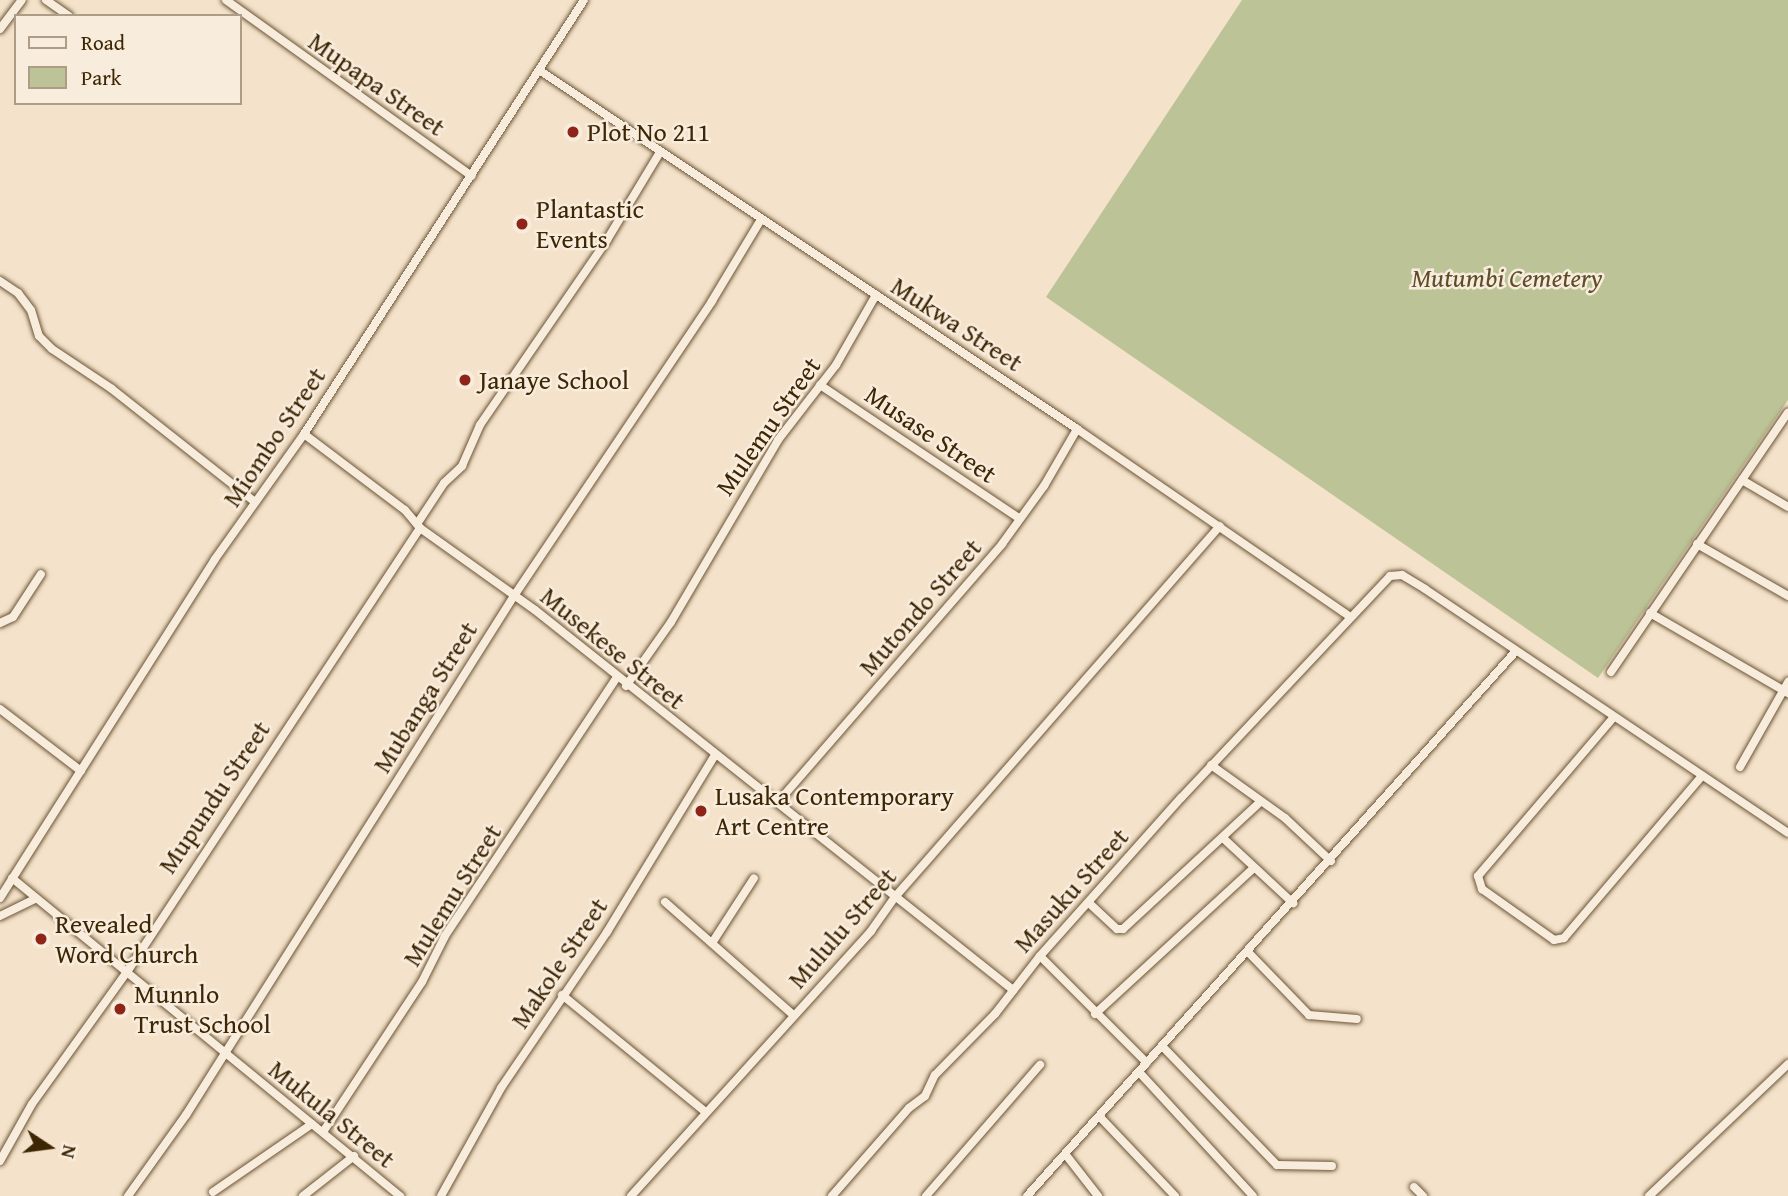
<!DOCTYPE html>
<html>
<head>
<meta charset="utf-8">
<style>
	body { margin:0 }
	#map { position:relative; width:1788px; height:1196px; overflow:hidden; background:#f4e2ca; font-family:"Gentium Book Plus",serif }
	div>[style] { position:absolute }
	.green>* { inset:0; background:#bcc396 }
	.roads { filter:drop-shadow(0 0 2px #6b5536) drop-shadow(0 0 2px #6b5536) }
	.minor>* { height:8px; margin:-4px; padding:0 4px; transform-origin:4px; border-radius:4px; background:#f8ecdd }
	.dots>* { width:19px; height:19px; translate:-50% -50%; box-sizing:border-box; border:4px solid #f8ecdd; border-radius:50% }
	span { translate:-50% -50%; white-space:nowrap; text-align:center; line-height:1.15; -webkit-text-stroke:5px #f8ecdd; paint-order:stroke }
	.street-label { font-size:26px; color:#3d2604 }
	.poi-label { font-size:26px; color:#3d2604 }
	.left { translate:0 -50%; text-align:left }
	.park-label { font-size:26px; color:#5d4d28; font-style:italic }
	.legend { position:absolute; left:14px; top:14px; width:228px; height:91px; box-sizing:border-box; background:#f8ecdd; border:2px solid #ad9d86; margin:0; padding:9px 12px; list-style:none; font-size:21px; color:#3d2604 }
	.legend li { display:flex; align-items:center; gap:14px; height:35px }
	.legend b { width:35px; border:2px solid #ad9d86 }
	.north { position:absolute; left:14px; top:1112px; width:70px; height:70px; -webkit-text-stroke:5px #f8ecdd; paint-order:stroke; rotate:103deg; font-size:19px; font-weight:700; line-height:28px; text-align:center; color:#3d2604 }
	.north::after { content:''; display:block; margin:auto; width:24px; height:32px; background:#3d2604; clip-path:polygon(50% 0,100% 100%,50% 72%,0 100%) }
</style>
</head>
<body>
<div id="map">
	<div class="green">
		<div style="clip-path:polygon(1242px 0,1788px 0,1788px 400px,1598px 678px,1046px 297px)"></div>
	</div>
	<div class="roads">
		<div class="minor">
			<div style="left:46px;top:0;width:28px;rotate:35deg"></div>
			<div style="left:226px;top:0;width:302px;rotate:35.6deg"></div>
			<div style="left:0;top:29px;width:36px;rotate:-53deg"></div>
			<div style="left:539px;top:70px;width:647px;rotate:33.71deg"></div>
			<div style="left:1077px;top:429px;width:330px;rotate:34.5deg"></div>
			<div style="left:0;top:281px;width:22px;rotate:34deg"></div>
			<div style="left:18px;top:293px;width:21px;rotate:53deg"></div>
			<div style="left:31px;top:310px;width:27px;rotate:73deg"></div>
			<div style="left:39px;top:336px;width:18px;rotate:45deg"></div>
			<div style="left:52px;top:349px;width:72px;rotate:33.7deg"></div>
			<div style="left:112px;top:389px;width:182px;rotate:38.3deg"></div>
			<div style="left:820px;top:385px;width:239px;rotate:33.8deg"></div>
			<div style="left:304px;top:434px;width:126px;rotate:37deg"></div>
			<div style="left:405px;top:510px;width:23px;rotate:50deg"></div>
			<div style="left:420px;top:528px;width:141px;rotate:35.5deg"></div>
			<div style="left:535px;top:610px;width:611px;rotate:38.48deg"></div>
			<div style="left:1742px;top:480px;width:53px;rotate:30.4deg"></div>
			<div style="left:417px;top:524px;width:49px;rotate:-56.6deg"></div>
			<div style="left:444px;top:483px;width:25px;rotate:-43deg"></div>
			<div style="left:462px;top:466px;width:45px;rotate:-66.3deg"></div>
			<div style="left:480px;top:425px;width:224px;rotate:-55.5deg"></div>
			<div style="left:607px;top:240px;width:103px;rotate:-58.9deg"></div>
			<div style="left:1697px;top:544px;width:105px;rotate:29.7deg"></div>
			<div style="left:1650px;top:613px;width:160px;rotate:30.1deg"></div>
			<div style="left:0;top:623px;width:14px;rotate:-25deg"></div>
			<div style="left:13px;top:617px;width:51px;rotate:-56.9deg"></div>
			<div style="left:1611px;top:672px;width:314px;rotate:-55.7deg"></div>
			<div style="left:626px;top:686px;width:78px;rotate:-54.9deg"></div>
			<div style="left:671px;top:622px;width:211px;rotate:-59.5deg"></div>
			<div style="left:778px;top:440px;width:95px;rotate:-52.3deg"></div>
			<div style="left:836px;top:365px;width:81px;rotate:-60.3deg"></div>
			<div style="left:0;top:709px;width:102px;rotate:37.4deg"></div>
			<div style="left:1613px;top:718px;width:208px;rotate:130.5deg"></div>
			<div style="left:1478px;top:876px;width:14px;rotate:73deg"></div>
			<div style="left:1482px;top:889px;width:88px;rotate:35.3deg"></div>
			<div style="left:1554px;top:940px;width:10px;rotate:-11deg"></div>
			<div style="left:1564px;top:938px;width:213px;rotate:-49.6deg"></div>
			<div style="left:1211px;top:765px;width:91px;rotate:35.6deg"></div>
			<div style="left:1285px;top:818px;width:63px;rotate:43.1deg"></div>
			<div style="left:1740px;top:767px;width:98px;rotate:-60.5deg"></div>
			<div style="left:778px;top:802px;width:342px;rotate:-49deg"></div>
			<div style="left:1002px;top:544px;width:72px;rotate:-54.1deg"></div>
			<div style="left:1044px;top:486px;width:66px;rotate:-59.9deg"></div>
			<div style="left:1223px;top:838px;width:96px;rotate:42.9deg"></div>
			<div style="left:12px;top:878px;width:502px;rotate:39.34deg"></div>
			<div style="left:0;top:898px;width:401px;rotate:-57.6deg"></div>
			<div style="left:215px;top:559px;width:153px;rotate:-54.5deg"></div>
			<div style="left:304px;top:434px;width:516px;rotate:-57.17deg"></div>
			<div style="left:665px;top:902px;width:171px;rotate:41.4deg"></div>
			<div style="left:1089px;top:903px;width:38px;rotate:43deg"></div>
			<div style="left:1117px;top:929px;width:6px"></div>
			<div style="left:1123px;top:929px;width:188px;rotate:-42.8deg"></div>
			<div style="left:0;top:916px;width:39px;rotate:-26deg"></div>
			<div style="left:712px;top:943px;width:77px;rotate:-57.1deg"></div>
			<div style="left:1248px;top:952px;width:88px;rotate:45.9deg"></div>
			<div style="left:1309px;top:1015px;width:48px;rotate:4.8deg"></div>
			<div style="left:1040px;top:956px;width:151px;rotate:45deg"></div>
			<div style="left:562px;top:995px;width:183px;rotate:39.2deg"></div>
			<div style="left:1095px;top:1014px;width:216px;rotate:-42.6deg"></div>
			<div style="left:1163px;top:1047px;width:164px;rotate:46deg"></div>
			<div style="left:1277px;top:1165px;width:55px;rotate:1deg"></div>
			<div style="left:1139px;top:1072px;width:168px;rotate:47.4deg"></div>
			<div style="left:1100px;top:1117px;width:109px;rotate:46.5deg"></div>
			<div style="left:323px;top:1132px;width:180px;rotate:-56.6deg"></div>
			<div style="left:422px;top:982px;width:51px;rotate:-63.4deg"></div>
			<div style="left:445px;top:936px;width:309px;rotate:-56.4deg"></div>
			<div style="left:1066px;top:1155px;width:52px;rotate:52deg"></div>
			<div style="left:0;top:1161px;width:65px;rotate:-60.7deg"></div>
			<div style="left:32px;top:1104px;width:163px;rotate:-54.3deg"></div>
			<div style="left:127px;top:972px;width:532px;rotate:-56.58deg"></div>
			<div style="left:1414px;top:1187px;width:13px;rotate:45deg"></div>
			<div style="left:213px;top:1192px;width:120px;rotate:-34.5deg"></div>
			<div style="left:128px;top:1196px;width:100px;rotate:-54.4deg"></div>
			<div style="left:186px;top:1115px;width:614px;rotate:-57.71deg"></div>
			<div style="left:514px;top:596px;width:355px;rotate:-56.1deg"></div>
			<div style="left:712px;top:301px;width:93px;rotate:-59deg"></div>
			<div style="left:303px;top:1196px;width:65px;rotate:-38.1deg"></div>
			<div style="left:441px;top:1196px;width:124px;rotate:-60.9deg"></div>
			<div style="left:501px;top:1088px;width:189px;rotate:-55.8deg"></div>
			<div style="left:607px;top:932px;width:207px;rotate:-58.6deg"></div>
			<div style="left:631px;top:1196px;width:358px;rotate:-47.8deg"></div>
			<div style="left:871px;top:931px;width:42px;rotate:-54.8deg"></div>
			<div style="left:895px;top:897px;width:493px;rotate:-48.8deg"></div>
			<div style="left:832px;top:1196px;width:117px;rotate:-48.8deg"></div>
			<div style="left:909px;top:1108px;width:20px;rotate:-37deg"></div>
			<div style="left:925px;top:1096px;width:23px;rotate:-65deg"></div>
			<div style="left:935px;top:1075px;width:86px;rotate:-45.5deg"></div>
			<div style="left:995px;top:1014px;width:73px;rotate:-52.2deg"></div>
			<div style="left:1040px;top:956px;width:212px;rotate:-48.3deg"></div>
			<div style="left:1181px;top:798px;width:305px;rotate:-46.7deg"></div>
			<div style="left:1390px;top:576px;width:12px;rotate:-5deg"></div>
			<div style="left:1402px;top:575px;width:27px;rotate:31deg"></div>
			<div style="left:1425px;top:589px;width:437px;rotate:33.9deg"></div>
			<div style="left:926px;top:1196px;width:174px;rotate:-49deg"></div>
			<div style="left:1027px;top:1196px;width:732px;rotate:-48.1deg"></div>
			<div style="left:1649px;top:1196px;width:192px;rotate:-43.5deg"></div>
		</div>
	</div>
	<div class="dots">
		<div style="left:573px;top:132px;background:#8f2418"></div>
		<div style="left:522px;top:224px;background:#8f2418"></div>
		<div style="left:465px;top:380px;background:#8f2418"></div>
		<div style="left:701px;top:811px;background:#8f2418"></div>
		<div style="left:41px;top:939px;background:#8f2418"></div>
		<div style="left:120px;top:1009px;background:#8f2418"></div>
	</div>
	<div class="street-label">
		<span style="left:377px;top:84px;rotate:35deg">Mupapa Street</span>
		<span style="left:957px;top:324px;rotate:33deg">Mukwa Street</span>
		<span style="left:768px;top:426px;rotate:-55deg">Mulemu Street</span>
		<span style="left:931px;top:434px;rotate:34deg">Musase Street</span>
		<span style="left:274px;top:437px;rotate:-56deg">Miombo Street</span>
		<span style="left:920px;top:607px;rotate:-49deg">Mutondo Street</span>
		<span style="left:613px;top:648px;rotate:39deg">Musekese Street</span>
		<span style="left:425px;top:697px;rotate:-58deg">Mubanga Street</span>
		<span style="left:214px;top:797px;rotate:-56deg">Mupundu Street</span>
		<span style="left:1071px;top:890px;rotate:-48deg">Masuku Street</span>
		<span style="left:452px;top:895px;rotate:-58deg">Mulemu Street</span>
		<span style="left:842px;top:928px;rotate:-49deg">Mululu Street</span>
		<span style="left:559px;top:963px;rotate:-56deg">Makole Street</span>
		<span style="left:332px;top:1114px;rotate:39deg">Mukula Street</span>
	</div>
	<div class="poi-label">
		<span class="left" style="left:587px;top:132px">Plot No 211</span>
		<span class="left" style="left:536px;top:224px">Plantastic<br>Events</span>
		<span class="left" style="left:479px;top:380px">Janaye School</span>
		<span class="left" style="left:715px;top:811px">Lusaka Contemporary<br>Art Centre</span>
		<span class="left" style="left:55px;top:939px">Revealed<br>Word Church</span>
		<span class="left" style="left:134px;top:1009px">Munnlo<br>Trust School</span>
	</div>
	<div class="park-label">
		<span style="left:1507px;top:278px">Mutumbi Cemetery</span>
	</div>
	<ul class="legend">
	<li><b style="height:9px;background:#f8ecdd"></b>Road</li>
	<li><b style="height:19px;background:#bcc396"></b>Park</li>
	</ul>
	<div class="north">N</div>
</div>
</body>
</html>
